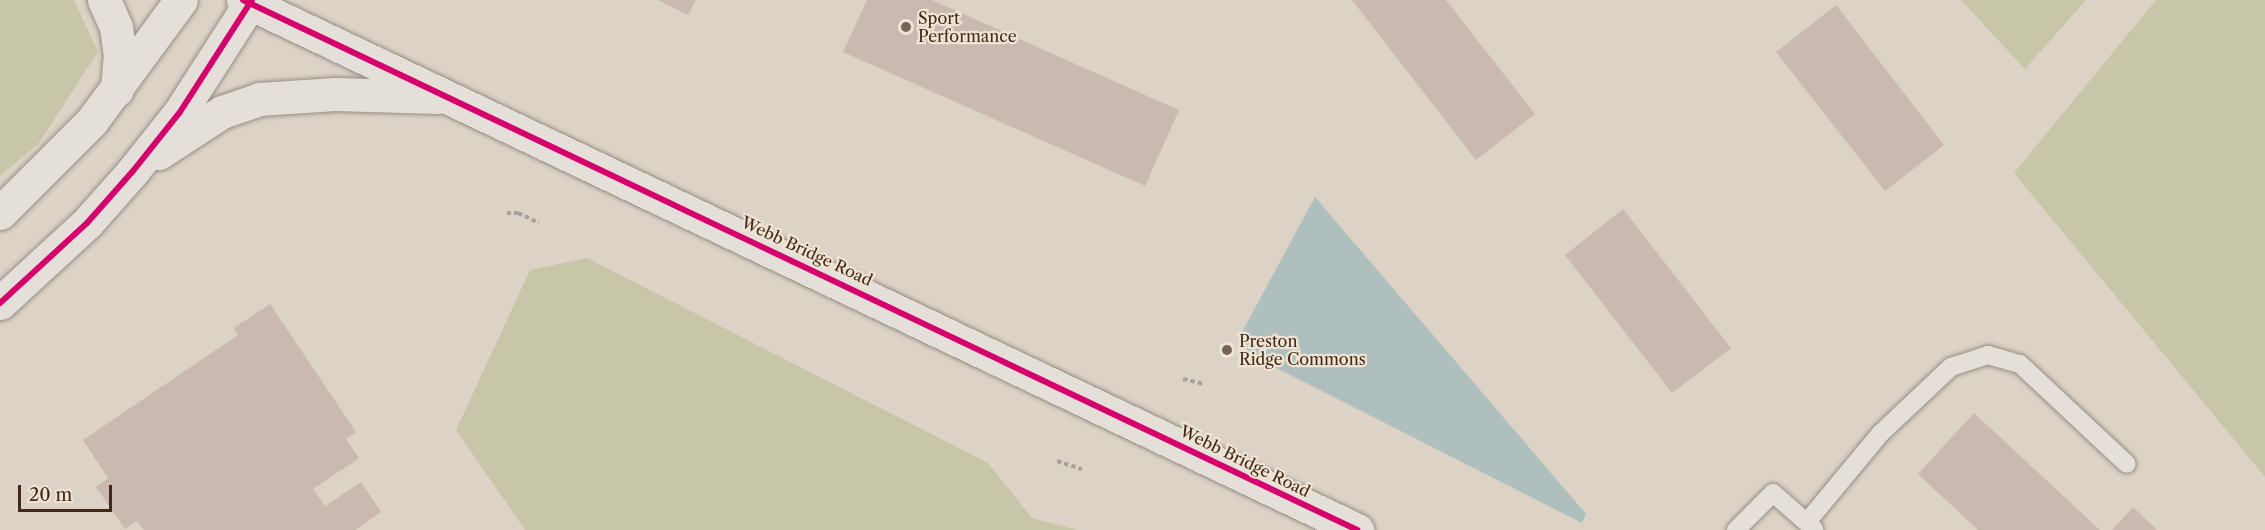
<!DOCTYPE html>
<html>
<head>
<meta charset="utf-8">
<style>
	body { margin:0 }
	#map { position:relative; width:2265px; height:530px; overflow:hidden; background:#dcd3c6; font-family:"Libre Caslon Text",serif }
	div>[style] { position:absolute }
	.green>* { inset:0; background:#c7c6a8 }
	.water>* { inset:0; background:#aebfbe }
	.building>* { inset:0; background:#cab9b0 }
	.path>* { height:4px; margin-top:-2px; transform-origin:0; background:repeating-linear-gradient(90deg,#a8a29c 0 4.5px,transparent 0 7.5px) }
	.roads { filter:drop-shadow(0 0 2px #978e85) drop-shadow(0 0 2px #978e85) }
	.service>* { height:18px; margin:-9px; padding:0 9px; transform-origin:9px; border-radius:9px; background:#e4e0d9 }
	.tertiary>* { height:33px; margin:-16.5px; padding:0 16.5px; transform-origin:16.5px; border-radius:16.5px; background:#e4e0d9 }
	.cycleway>* { height:6px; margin:-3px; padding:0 3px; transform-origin:3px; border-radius:3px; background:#d6006c }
	.dots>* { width:16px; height:16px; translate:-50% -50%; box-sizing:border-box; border:3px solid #efe3d3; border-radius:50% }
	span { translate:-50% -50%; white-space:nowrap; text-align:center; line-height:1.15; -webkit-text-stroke:4.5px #efe3d3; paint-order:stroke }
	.poi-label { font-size:16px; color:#422919 }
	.left { translate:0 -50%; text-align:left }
	.street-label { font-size:16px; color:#422919 }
	.scale { position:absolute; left:18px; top:485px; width:94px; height:27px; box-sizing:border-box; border:3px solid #422919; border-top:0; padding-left:8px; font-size:18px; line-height:21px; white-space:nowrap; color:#422919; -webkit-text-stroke:4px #efe3d3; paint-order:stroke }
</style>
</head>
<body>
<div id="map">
	<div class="green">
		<div style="clip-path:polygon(0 0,74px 0,98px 52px,38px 144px,0 176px)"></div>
		<div style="clip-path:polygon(1961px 0,2086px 0,2025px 69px)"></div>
		<div style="clip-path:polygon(2156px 0,2265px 0,2265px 477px,2014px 173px)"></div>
		<div style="clip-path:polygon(587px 258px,988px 463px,1032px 518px,1077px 530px,525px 530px,456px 430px,530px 270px)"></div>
	</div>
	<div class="water">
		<div style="clip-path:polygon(1315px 197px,1586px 514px,1582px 523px,1247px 353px,1242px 332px)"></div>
	</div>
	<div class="building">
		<div style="clip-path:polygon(658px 0,696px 0,688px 15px)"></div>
		<div style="clip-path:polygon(867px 0,932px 0,1179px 110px,1145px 186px,843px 52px)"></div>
		<div style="clip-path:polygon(1352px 0,1446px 0,1535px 114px,1476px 160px)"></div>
		<div style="clip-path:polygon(1836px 5px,1944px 145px,1885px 191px,1776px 52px)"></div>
		<div style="clip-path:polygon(1623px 209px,1731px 348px,1672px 393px,1565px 255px)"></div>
		<div style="clip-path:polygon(270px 304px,356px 432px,346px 439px,359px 458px,313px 489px,325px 506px,361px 482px,381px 512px,355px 530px,144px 530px,137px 521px,125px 529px,96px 487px,108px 478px,83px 440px,238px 335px,234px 328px)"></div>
		<div style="clip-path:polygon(1974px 413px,2100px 530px,1978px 530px,1918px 474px)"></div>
		<div style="clip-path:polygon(2133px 507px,2157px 530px,2112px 530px)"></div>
	</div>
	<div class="path">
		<div style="left:507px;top:213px;width:11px"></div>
		<div style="left:518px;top:213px;width:23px;rotate:25deg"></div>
		<div style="left:1183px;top:379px;width:22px;rotate:13deg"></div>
		<div style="left:1057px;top:461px;width:26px;rotate:18deg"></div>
	</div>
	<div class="roads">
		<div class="service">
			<div style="left:1807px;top:522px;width:116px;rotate:-50.3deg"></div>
			<div style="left:1881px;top:433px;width:96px;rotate:-43.3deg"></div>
			<div style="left:1951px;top:367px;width:39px;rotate:-18deg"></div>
			<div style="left:1988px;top:355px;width:33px;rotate:16deg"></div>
			<div style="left:2020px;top:364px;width:146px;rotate:43.1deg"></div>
			<div style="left:1736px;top:530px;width:52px;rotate:-45deg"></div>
			<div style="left:1773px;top:493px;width:55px;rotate:41.3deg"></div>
		</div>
		<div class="tertiary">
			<div style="left:104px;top:0;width:30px;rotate:66deg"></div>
			<div style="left:116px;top:27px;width:27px;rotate:82deg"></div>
			<div style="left:120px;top:54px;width:36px;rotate:95deg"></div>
			<div style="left:243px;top:0;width:1234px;rotate:25.44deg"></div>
			<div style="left:159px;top:153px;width:75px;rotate:-33.1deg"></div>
			<div style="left:222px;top:112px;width:39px;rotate:-19deg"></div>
			<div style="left:259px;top:99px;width:76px;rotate:-3.8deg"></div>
			<div style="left:335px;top:94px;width:103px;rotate:1.7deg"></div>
			<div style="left:0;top:213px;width:130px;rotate:-45deg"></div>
			<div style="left:92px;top:121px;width:150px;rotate:-53.7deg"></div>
			<div style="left:0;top:303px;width:118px;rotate:-42.6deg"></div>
			<div style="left:87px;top:223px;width:69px;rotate:-48.5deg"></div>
			<div style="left:133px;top:171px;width:75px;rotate:-51.5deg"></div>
			<div style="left:180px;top:112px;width:133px;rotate:-57.3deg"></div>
		</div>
	</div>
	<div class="cycleway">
		<div style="left:243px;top:0;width:1234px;rotate:25.44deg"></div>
		<div style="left:0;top:303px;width:118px;rotate:-42.6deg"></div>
		<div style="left:87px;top:223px;width:69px;rotate:-48.5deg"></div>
		<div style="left:133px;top:171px;width:75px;rotate:-51.5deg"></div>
		<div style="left:180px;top:112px;width:133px;rotate:-57.3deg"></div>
	</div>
	<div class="dots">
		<div style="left:906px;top:27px;background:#786456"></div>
		<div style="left:1227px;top:350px;background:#786456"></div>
	</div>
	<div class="poi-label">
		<span class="left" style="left:918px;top:27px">Sport<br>Performance</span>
		<span class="left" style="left:1239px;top:350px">Preston<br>Ridge Commons</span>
	</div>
	<div class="street-label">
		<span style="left:807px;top:251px;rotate:25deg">Webb Bridge Road</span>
		<span style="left:1245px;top:461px;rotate:26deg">Webb Bridge Road</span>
	</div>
	<div class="scale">20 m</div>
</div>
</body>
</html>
